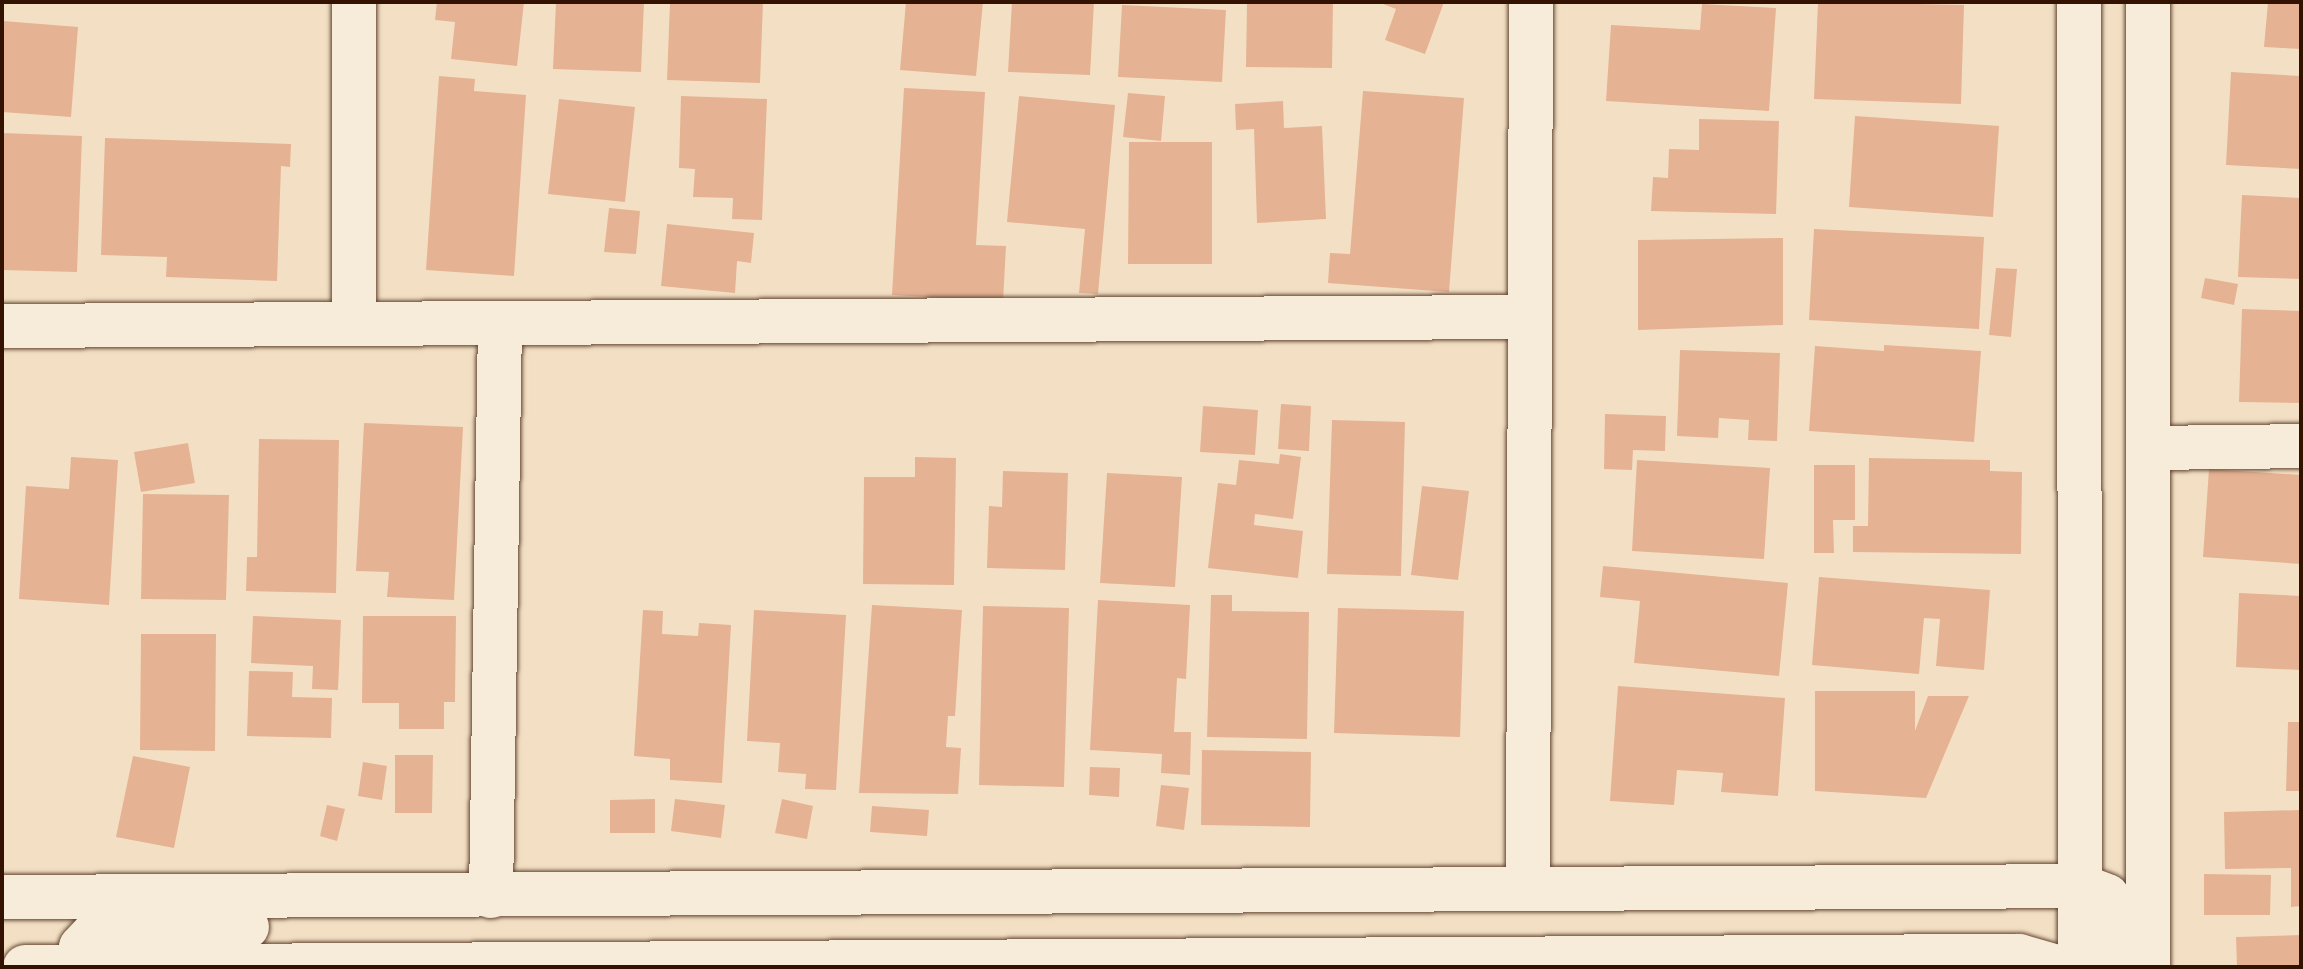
<!DOCTYPE html>
<html>
<head>
<meta charset="utf-8">
<style>
	body { margin:0 }
	#map { position:relative; width:2303px; height:969px; overflow:hidden; background:#f3e0c4; font-family:Alegreya,serif }
	div>[style] { position:absolute }
	.building>* { inset:0; background:#e5b293 }
	.roads { filter:drop-shadow(0 0 2px #634632) drop-shadow(0 0 2px #634632) }
	.minor>* { height:44px; margin:-22px; padding:0 22px; transform-origin:22px; border-radius:22px; background:#f7ebd9 }
	span { translate:-50% -50%; white-space:nowrap; text-align:center; line-height:1.15; -webkit-text-stroke:6px #f7ebd9; paint-order:stroke }
	.frame { position:absolute; inset:0; border:4px solid #331202; pointer-events:none }
</style>
</head>
<body>
<div id="map">
	<div class="building">
		<div style="clip-path:polygon(437px 2px,524px 2px,517px 66px,451px 59px,455px 22px,435px 20px)"></div>
		<div style="clip-path:polygon(556px 2px,644px 2px,641px 72px,553px 69px)"></div>
		<div style="clip-path:polygon(670px 2px,763px 2px,760px 83px,667px 80px)"></div>
		<div style="clip-path:polygon(906px 2px,983px 2px,976px 76px,900px 70px)"></div>
		<div style="clip-path:polygon(1012px 2px,1094px 2px,1090px 75px,1008px 72px)"></div>
		<div style="clip-path:polygon(1247px 2px,1333px 2px,1332px 68px,1246px 67px)"></div>
		<div style="clip-path:polygon(1378px 2px,1444px 2px,1425px 54px,1385px 40px,1396px 9px)"></div>
		<div style="clip-path:polygon(1818px 2px,1964px 5px,1961px 104px,1814px 99px)"></div>
		<div style="clip-path:polygon(2268px 2px,2301px 2px,2301px 49px,2264px 47px)"></div>
		<div style="clip-path:polygon(1702px 4px,1776px 8px,1769px 111px,1606px 101px,1611px 25px,1700px 30px)"></div>
		<div style="clip-path:polygon(1122px 5px,1226px 10px,1222px 82px,1118px 77px)"></div>
		<div style="clip-path:polygon(3px 21px,78px 27px,71px 117px,2px 112px)"></div>
		<div style="clip-path:polygon(2231px 72px,2301px 76px,2301px 169px,2226px 165px)"></div>
		<div style="clip-path:polygon(439px 76px,475px 79px,474px 91px,526px 95px,514px 276px,426px 270px)"></div>
		<div style="clip-path:polygon(904px 88px,985px 92px,976px 245px,1006px 246px,1003px 301px,892px 295px)"></div>
		<div style="clip-path:polygon(1363px 91px,1464px 98px,1449px 292px,1328px 283px,1330px 253px,1350px 254px)"></div>
		<div style="clip-path:polygon(1128px 93px,1165px 96px,1161px 141px,1123px 137px)"></div>
		<div style="clip-path:polygon(681px 96px,767px 99px,762px 220px,732px 219px,733px 198px,693px 197px,695px 169px,679px 168px)"></div>
		<div style="clip-path:polygon(1019px 96px,1115px 105px,1098px 294px,1079px 293px,1085px 229px,1007px 222px)"></div>
		<div style="clip-path:polygon(559px 99px,635px 107px,625px 202px,548px 194px)"></div>
		<div style="clip-path:polygon(1283px 101px,1284px 128px,1322px 126px,1326px 219px,1257px 223px,1254px 129px,1236px 130px,1235px 104px)"></div>
		<div style="clip-path:polygon(1855px 116px,1999px 126px,1993px 217px,1849px 207px)"></div>
		<div style="clip-path:polygon(1699px 119px,1779px 121px,1776px 214px,1651px 211px,1653px 177px,1668px 178px,1669px 149px,1699px 150px)"></div>
		<div style="clip-path:polygon(2px 133px,82px 136px,77px 272px,2px 270px)"></div>
		<div style="clip-path:polygon(105px 138px,291px 144px,290px 167px,281px 166px,277px 281px,166px 277px,167px 257px,101px 255px)"></div>
		<div style="clip-path:polygon(1129px 142px,1212px 142px,1212px 264px,1128px 264px)"></div>
		<div style="clip-path:polygon(2242px 195px,2301px 198px,2301px 279px,2238px 277px)"></div>
		<div style="clip-path:polygon(609px 208px,640px 211px,636px 254px,604px 252px)"></div>
		<div style="clip-path:polygon(667px 224px,754px 233px,751px 263px,737px 261px,735px 293px,661px 286px)"></div>
		<div style="clip-path:polygon(1814px 229px,1984px 237px,1979px 329px,1809px 320px)"></div>
		<div style="clip-path:polygon(1783px 238px,1783px 325px,1638px 330px,1638px 240px)"></div>
		<div style="clip-path:polygon(1996px 268px,2017px 269px,2011px 337px,1989px 335px)"></div>
		<div style="clip-path:polygon(2205px 278px,2238px 284px,2234px 305px,2201px 298px)"></div>
		<div style="clip-path:polygon(2242px 309px,2301px 311px,2301px 403px,2239px 402px)"></div>
		<div style="clip-path:polygon(1884px 345px,1981px 351px,1974px 442px,1809px 431px,1815px 346px,1884px 351px)"></div>
		<div style="clip-path:polygon(1680px 350px,1780px 353px,1777px 441px,1748px 440px,1749px 420px,1719px 418px,1718px 438px,1677px 436px)"></div>
		<div style="clip-path:polygon(1281px 404px,1311px 406px,1309px 451px,1278px 449px)"></div>
		<div style="clip-path:polygon(1203px 406px,1258px 410px,1255px 455px,1200px 452px)"></div>
		<div style="clip-path:polygon(1605px 414px,1666px 416px,1665px 451px,1633px 450px,1632px 470px,1604px 469px)"></div>
		<div style="clip-path:polygon(1332px 420px,1405px 422px,1401px 576px,1327px 574px)"></div>
		<div style="clip-path:polygon(364px 423px,463px 427px,454px 600px,387px 597px,389px 572px,356px 571px)"></div>
		<div style="clip-path:polygon(259px 439px,339px 440px,336px 593px,246px 591px,247px 557px,257px 557px)"></div>
		<div style="clip-path:polygon(188px 443px,195px 483px,141px 492px,134px 452px)"></div>
		<div style="clip-path:polygon(1280px 454px,1301px 457px,1293px 519px,1255px 514px,1254px 525px,1303px 531px,1298px 578px,1208px 568px,1218px 483px,1236px 485px,1239px 460px,1279px 464px)"></div>
		<div style="clip-path:polygon(71px 457px,118px 460px,109px 605px,19px 599px,26px 486px,69px 489px)"></div>
		<div style="clip-path:polygon(915px 457px,956px 458px,954px 585px,863px 584px,864px 477px,915px 477px)"></div>
		<div style="clip-path:polygon(1869px 458px,1990px 460px,1990px 471px,2022px 472px,2021px 554px,1853px 552px,1853px 526px,1868px 526px)"></div>
		<div style="clip-path:polygon(1637px 460px,1770px 468px,1764px 559px,1632px 551px)"></div>
		<div style="clip-path:polygon(1814px 465px,1855px 465px,1855px 520px,1833px 520px,1834px 553px,1814px 553px)"></div>
		<div style="clip-path:polygon(2209px 469px,2301px 475px,2301px 564px,2203px 557px)"></div>
		<div style="clip-path:polygon(1003px 471px,1068px 473px,1065px 570px,987px 568px,989px 506px,1002px 507px)"></div>
		<div style="clip-path:polygon(1107px 473px,1182px 477px,1175px 587px,1100px 583px)"></div>
		<div style="clip-path:polygon(1422px 486px,1469px 491px,1458px 580px,1411px 575px)"></div>
		<div style="clip-path:polygon(143px 494px,229px 495px,226px 600px,141px 599px)"></div>
		<div style="clip-path:polygon(1603px 566px,1788px 583px,1779px 676px,1634px 663px,1640px 601px,1600px 597px)"></div>
		<div style="clip-path:polygon(1819px 577px,1990px 590px,1984px 670px,1936px 666px,1940px 619px,1924px 618px,1919px 674px,1812px 665px)"></div>
		<div style="clip-path:polygon(2239px 593px,2301px 596px,2301px 670px,2236px 667px)"></div>
		<div style="clip-path:polygon(1211px 595px,1232px 595px,1232px 611px,1309px 612px,1307px 739px,1207px 737px)"></div>
		<div style="clip-path:polygon(1098px 600px,1190px 605px,1186px 679px,1177px 678px,1174px 732px,1191px 732px,1190px 775px,1161px 773px,1162px 754px,1090px 750px)"></div>
		<div style="clip-path:polygon(872px 605px,962px 610px,955px 716px,948px 716px,946px 747px,961px 748px,958px 794px,859px 793px)"></div>
		<div style="clip-path:polygon(983px 606px,1069px 608px,1064px 787px,979px 785px)"></div>
		<div style="clip-path:polygon(1338px 608px,1464px 611px,1460px 737px,1334px 733px)"></div>
		<div style="clip-path:polygon(643px 610px,663px 611px,662px 634px,698px 636px,699px 623px,731px 625px,722px 783px,670px 780px,670px 759px,634px 756px)"></div>
		<div style="clip-path:polygon(754px 610px,846px 615px,836px 790px,805px 789px,806px 774px,778px 772px,780px 743px,747px 741px)"></div>
		<div style="clip-path:polygon(253px 616px,341px 620px,338px 690px,312px 689px,313px 666px,251px 663px)"></div>
		<div style="clip-path:polygon(363px 616px,456px 616px,455px 702px,444px 702px,444px 729px,399px 729px,399px 703px,362px 703px)"></div>
		<div style="clip-path:polygon(141px 634px,216px 634px,215px 751px,140px 750px)"></div>
		<div style="clip-path:polygon(249px 671px,293px 672px,292px 697px,332px 698px,331px 738px,247px 736px)"></div>
		<div style="clip-path:polygon(1618px 686px,1785px 698px,1778px 796px,1721px 792px,1723px 773px,1677px 770px,1674px 805px,1610px 801px)"></div>
		<div style="clip-path:polygon(1815px 691px,1915px 691px,1915px 731px,1928px 696px,1969px 696px,1926px 798px,1815px 791px)"></div>
		<div style="clip-path:polygon(2288px 722px,2301px 722px,2301px 791px,2286px 791px)"></div>
		<div style="clip-path:polygon(1202px 750px,1311px 752px,1310px 827px,1201px 825px)"></div>
		<div style="clip-path:polygon(395px 755px,433px 755px,432px 813px,395px 813px)"></div>
		<div style="clip-path:polygon(133px 756px,190px 767px,174px 848px,116px 837px)"></div>
		<div style="clip-path:polygon(363px 762px,387px 766px,382px 800px,358px 796px)"></div>
		<div style="clip-path:polygon(1090px 767px,1120px 768px,1119px 797px,1089px 795px)"></div>
		<div style="clip-path:polygon(1161px 785px,1189px 788px,1184px 830px,1156px 826px)"></div>
		<div style="clip-path:polygon(655px 799px,655px 833px,610px 833px,610px 800px)"></div>
		<div style="clip-path:polygon(675px 799px,725px 805px,721px 838px,671px 831px)"></div>
		<div style="clip-path:polygon(782px 799px,813px 806px,807px 839px,775px 833px)"></div>
		<div style="clip-path:polygon(327px 805px,345px 809px,337px 841px,320px 836px)"></div>
		<div style="clip-path:polygon(872px 806px,929px 810px,927px 836px,870px 832px)"></div>
		<div style="clip-path:polygon(2301px 810px,2301px 906px,2291px 907px,2291px 868px,2225px 869px,2224px 812px)"></div>
		<div style="clip-path:polygon(2204px 874px,2271px 875px,2270px 915px,2204px 915px)"></div>
		<div style="clip-path:polygon(2301px 935px,2301px 967px,2237px 967px,2236px 937px)"></div>
	</div>
	<div class="roads">
		<div class="minor">
			<div style="left:354px;top:2px;width:322px;rotate:90deg"></div>
			<div style="left:2079px;top:2px;width:965px;rotate:89.94deg"></div>
			<div style="left:2px;top:326px;width:1525px;rotate:-0.34deg"></div>
			<div style="left:2148px;top:448px;width:153px;rotate:-0.7deg"></div>
			<div style="left:1528px;top:889px;width:887px;rotate:-89.81deg"></div>
			<div style="left:491px;top:896px;width:573px;rotate:-89.1deg"></div>
			<div style="left:2px;top:897px;width:2079px;rotate:-0.3deg"></div>
			<div style="left:2081px;top:886px;width:28px;rotate:21deg"></div>
			<div style="left:2107px;top:896px;width:14px;rotate:56deg"></div>
			<div style="left:2115px;top:908px;width:59px;rotate:87.1deg"></div>
			<div style="left:25px;top:967px;width:1994px;rotate:-0.32deg"></div>
			<div style="left:2019px;top:956px;width:40px;rotate:16deg"></div>
			<div style="left:79px;top:967px;width:20px;rotate:-84deg"></div>
			<div style="left:81px;top:947px;width:21px;rotate:-47deg"></div>
			<div style="left:95px;top:932px;width:152px;rotate:-1.9deg"></div>
			<div style="left:2148px;top:967px;width:965px;rotate:-90deg"></div>
		</div>
	</div>
	<div class="frame"></div>
</div>
</body>
</html>
